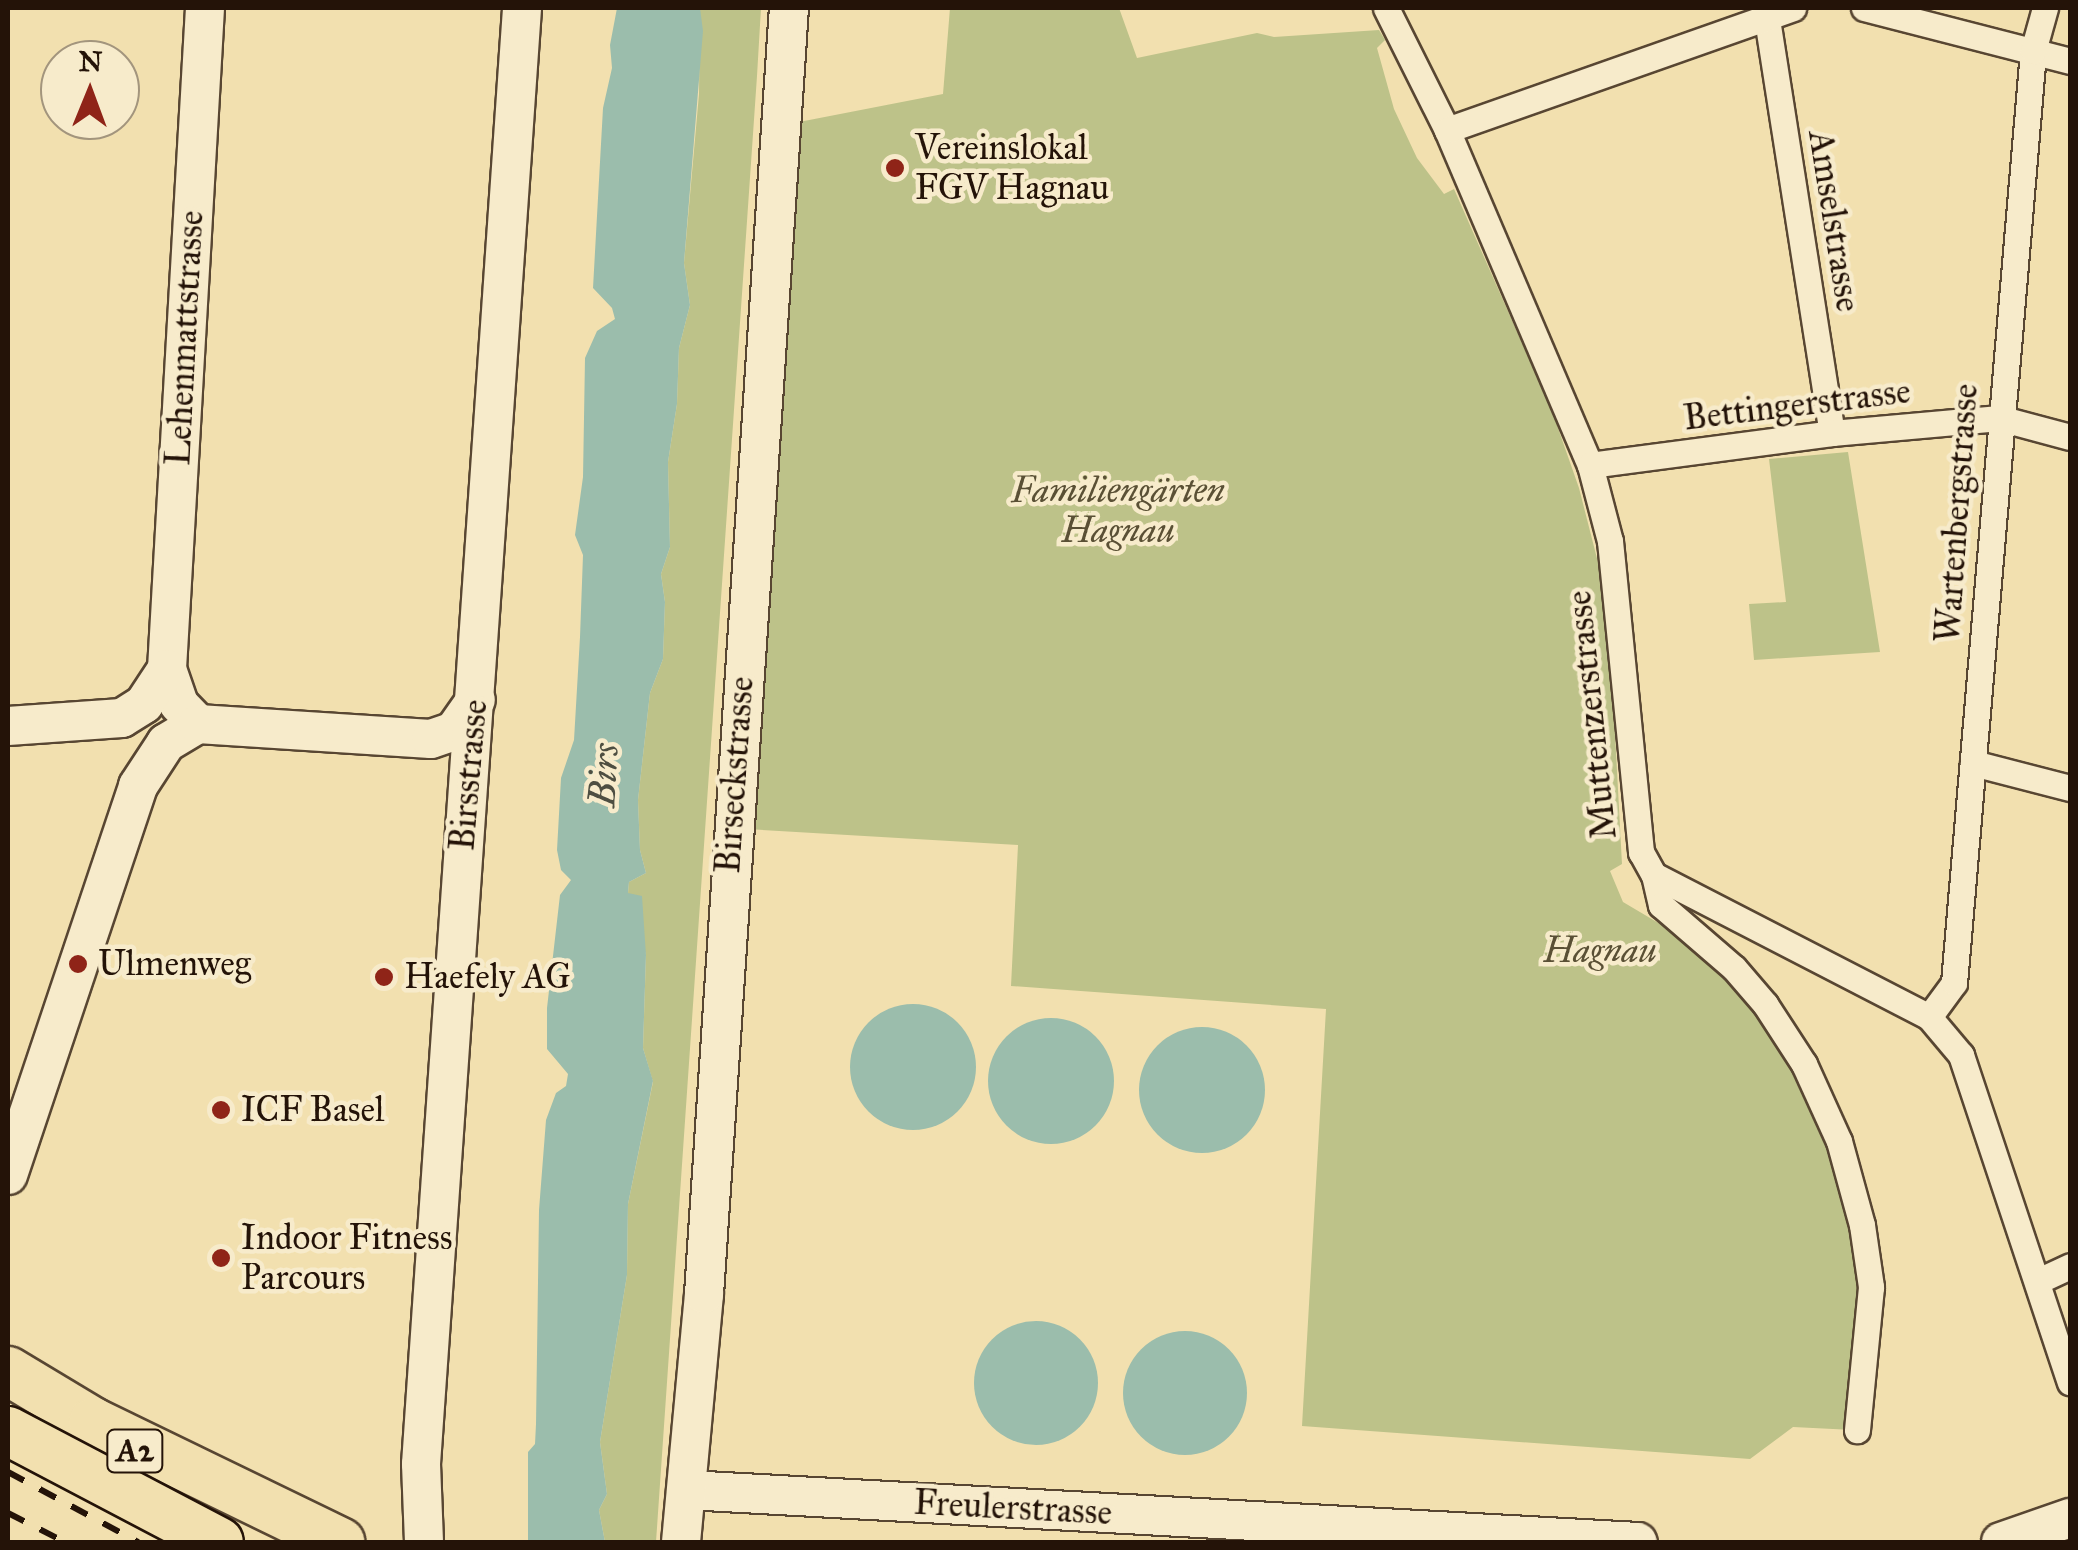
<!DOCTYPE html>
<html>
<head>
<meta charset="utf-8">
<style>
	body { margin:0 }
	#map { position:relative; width:2078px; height:1550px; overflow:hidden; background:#f2e0af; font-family:"IM FELL Great Primer",serif }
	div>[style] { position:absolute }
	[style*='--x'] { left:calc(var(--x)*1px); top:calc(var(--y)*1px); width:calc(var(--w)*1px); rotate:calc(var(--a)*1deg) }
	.green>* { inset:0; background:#bdc289 }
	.water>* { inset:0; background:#9bbdac }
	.round { border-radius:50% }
	.roads { filter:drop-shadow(2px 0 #584632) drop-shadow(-2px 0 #584632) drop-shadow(0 2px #584632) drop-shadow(0 -2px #584632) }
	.street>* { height:25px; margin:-12.5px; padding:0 12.5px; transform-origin:12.5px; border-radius:12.5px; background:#f7ebcb }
	.secondary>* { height:38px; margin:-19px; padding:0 19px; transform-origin:19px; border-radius:19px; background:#f7ebcb }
	.highway>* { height:48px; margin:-24px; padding:0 24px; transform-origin:24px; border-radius:24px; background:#f2e0af }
	.rail>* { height:6px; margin-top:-3px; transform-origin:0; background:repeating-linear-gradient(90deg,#241308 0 18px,transparent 0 36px) }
	.bridges { filter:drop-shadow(2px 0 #241308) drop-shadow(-2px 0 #241308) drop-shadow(0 2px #241308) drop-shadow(0 -2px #241308) }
	.highway-bridge>* { height:48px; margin:-24px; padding:0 24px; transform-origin:24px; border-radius:24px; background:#f2e0af }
	.dots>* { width:28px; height:28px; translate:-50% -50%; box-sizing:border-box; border:5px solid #f7ebcb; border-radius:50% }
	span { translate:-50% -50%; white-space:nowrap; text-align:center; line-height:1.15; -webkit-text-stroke:9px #f7ebcb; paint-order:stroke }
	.shield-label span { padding:2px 8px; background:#f7ebcb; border:2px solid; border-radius:8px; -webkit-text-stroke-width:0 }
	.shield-label { font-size:32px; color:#241308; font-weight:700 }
	.poi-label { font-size:35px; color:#241308 }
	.left { translate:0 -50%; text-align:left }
	.street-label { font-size:35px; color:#241308 }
	.park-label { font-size:35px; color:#5a5035; font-style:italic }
	.water-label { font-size:38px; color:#4e4e41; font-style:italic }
	.frame { position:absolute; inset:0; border:10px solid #241308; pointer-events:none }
	.north { position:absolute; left:40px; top:40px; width:100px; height:100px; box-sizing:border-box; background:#f7ebcb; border:2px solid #a3957d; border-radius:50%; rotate:1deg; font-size:28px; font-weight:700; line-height:40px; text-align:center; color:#241308 }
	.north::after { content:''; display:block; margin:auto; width:35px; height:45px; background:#8f2418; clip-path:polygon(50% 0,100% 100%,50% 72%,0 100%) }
</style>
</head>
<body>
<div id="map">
	<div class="green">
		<div style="clip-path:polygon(700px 8px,761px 8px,757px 76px,656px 1542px,605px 1542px,599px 1510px,607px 1494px,600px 1442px,627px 1275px,628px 1204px,653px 1082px,643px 1048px,646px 955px,628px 893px,629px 882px,646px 873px,640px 850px,638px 800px,650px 693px,663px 659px,665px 602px,661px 574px,670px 547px,668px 462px,677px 404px,679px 348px,690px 305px,684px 263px,699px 94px)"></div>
		<div style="clip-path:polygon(950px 8px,1119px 8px,1137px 58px,1257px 33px,1274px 37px,1379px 30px,1385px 40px,1377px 48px,1394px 109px,1417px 158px,1444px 194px,1454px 189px,1552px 411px,1579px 488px,1602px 578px,1610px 640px,1622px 864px,1610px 871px,1623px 902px,1694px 944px,1767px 1024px,1804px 1089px,1839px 1175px,1860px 1274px,1853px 1430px,1793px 1427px,1750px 1459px,1302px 1426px,1326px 1009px,1011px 986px,1018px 845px,747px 829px,799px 122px,943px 94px)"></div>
		<div style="clip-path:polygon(1848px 452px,1880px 652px,1754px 660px,1749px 604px,1786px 602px,1769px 459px)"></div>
	</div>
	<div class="water">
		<div style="clip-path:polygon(617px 8px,700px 8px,703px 31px,684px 263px,690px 305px,679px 348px,677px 404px,668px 462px,670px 547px,661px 574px,665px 602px,663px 659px,650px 693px,638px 800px,640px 850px,646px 873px,629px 882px,628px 893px,642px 896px,646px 955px,643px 1048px,653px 1081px,628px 1204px,627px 1275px,600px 1442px,607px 1494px,599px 1510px,605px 1542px,528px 1542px,528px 1452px,535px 1444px,536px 1424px,539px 1210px,546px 1120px,556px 1093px,566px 1086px,568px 1074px,547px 1049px,547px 1008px,560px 895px,571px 880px,561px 870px,557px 850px,561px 778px,574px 740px,580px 637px,583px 555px,575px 535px,583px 477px,585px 358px,597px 331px,615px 319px,612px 308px,593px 288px,603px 108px,612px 68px,610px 45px)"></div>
		<div class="round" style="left:850px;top:1004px;width:126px;height:126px"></div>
		<div class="round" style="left:988px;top:1018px;width:126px;height:126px"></div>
		<div class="round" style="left:1139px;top:1027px;width:126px;height:126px"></div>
		<div class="round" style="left:974px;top:1321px;width:124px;height:124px"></div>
		<div class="round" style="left:1123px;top:1331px;width:124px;height:124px"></div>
	</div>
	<div class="roads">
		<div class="street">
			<div style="--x:1386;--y:8;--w:136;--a:63.4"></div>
			<div style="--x:1447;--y:130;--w:364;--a:66.9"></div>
			<div style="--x:1590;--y:465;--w:79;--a:75.3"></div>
			<div style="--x:1610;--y:541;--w:313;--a:84.3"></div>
			<div style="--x:1641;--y:852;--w:26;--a:61"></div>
			<div style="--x:1654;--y:875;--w:309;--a:27.3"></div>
			<div style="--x:1929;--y:1017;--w:50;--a:49.9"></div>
			<div style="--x:1961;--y:1055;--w:345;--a:71.6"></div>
			<div style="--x:1864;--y:8;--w:213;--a:14.4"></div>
			<div style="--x:1767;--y:19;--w:419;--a:81.1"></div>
			<div style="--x:1447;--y:130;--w:367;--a:-19.4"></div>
			<div style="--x:1590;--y:465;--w:244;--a:-7.5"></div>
			<div style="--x:1832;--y:433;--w:168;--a:-5.1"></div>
			<div style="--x:1999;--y:418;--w:73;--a:15"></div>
			<div style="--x:1973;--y:763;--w:100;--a:14.5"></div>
			<div style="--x:1654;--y:875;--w:31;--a:77"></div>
			<div style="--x:1661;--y:905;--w:96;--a:40.8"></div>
			<div style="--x:1734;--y:968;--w:48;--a:49.3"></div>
			<div style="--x:1765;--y:1004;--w:72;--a:57"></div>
			<div style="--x:1804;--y:1064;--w:85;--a:65.6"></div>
			<div style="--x:1839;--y:1141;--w:87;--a:74.7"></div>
			<div style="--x:1862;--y:1225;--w:63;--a:81.7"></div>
			<div style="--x:1871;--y:1287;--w:144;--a:95.6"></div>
			<div style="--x:1929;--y:1017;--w:42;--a:-53.7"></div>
			<div style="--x:1954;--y:983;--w:935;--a:-85.15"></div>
			<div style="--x:2033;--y:51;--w:45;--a:-74.4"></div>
			<div style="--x:2038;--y:1281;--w:35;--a:-25"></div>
		</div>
		<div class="secondary">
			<div style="--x:198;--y:724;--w:28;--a:-134"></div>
			<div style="--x:179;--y:704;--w:37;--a:-109"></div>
			<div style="--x:167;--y:669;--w:662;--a:-86.71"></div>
			<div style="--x:8;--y:726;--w:114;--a:-4"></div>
			<div style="--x:122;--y:718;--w:26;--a:-32"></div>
			<div style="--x:144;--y:704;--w:42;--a:-56.7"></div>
			<div style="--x:8;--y:1175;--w:410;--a:-71.5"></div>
			<div style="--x:138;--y:786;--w:51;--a:-56.9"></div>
			<div style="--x:166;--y:743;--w:37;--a:-31"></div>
			<div style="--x:198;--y:724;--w:233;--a:3.7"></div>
			<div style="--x:431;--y:739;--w:24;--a:-19"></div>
			<div style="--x:454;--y:731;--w:38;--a:-55"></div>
			<div style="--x:687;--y:1490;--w:952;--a:3.13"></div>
			<div style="--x:424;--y:1542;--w:78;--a:-92.2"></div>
			<div style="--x:421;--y:1464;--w:1459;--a:-86.03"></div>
			<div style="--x:681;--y:1542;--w:249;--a:-84.7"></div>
			<div style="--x:704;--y:1294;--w:1289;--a:-86.22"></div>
			<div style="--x:2001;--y:1542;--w:73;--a:-19.2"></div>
		</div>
		<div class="highway">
			<div style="--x:8;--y:1371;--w:99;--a:31"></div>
			<div style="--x:93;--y:1422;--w:275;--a:25.9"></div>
		</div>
	</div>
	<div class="rail">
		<div style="--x:8;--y:1472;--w:148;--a:28.3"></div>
		<div style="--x:8;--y:1513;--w:64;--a:27"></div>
	</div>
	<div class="bridges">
		<div class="highway-bridge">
			<div style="--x:8;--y:1431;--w:238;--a:27.7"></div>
		</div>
	</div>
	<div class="dots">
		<div style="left:895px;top:168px;background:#8f2418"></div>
		<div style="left:78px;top:964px;background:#8f2418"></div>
		<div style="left:384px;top:977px;background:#8f2418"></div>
		<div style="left:221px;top:1110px;background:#8f2418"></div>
		<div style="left:221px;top:1258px;background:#8f2418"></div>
	</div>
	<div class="shield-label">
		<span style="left:135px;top:1451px">A2</span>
	</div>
	<div class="poi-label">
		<span class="left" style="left:915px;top:168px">Vereinslokal<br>FGV Hagnau</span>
		<span class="left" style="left:98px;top:964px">Ulmenweg</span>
		<span class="left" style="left:404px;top:977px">Haefely AG</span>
		<span class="left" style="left:241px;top:1110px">ICF Basel</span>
		<span class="left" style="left:241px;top:1258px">Indoor Fitness<br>Parcours</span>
	</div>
	<div class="street-label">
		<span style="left:1834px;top:221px;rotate:81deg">Amselstrasse</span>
		<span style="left:185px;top:338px;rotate:-87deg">Lehenmattstrasse</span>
		<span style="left:1797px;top:405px;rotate:-7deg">Bettingerstrasse</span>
		<span style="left:1957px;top:513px;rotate:-86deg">Wartenbergstrasse</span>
		<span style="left:1592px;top:715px;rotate:-96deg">Muttenzerstrasse</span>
		<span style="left:469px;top:775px;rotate:-85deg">Birsstrasse</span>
		<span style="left:735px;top:775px;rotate:-86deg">Birseckstrasse</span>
		<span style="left:1013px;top:1508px;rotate:3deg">Freulerstrasse</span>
	</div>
	<div class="park-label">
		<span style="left:1118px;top:511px">Familiengärten<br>Hagnau</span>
		<span style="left:1600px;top:951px">Hagnau</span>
	</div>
	<div class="water-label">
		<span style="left:604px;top:775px;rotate:-86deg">Birs</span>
	</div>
	<div class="frame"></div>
	<div class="north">N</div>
</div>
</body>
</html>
